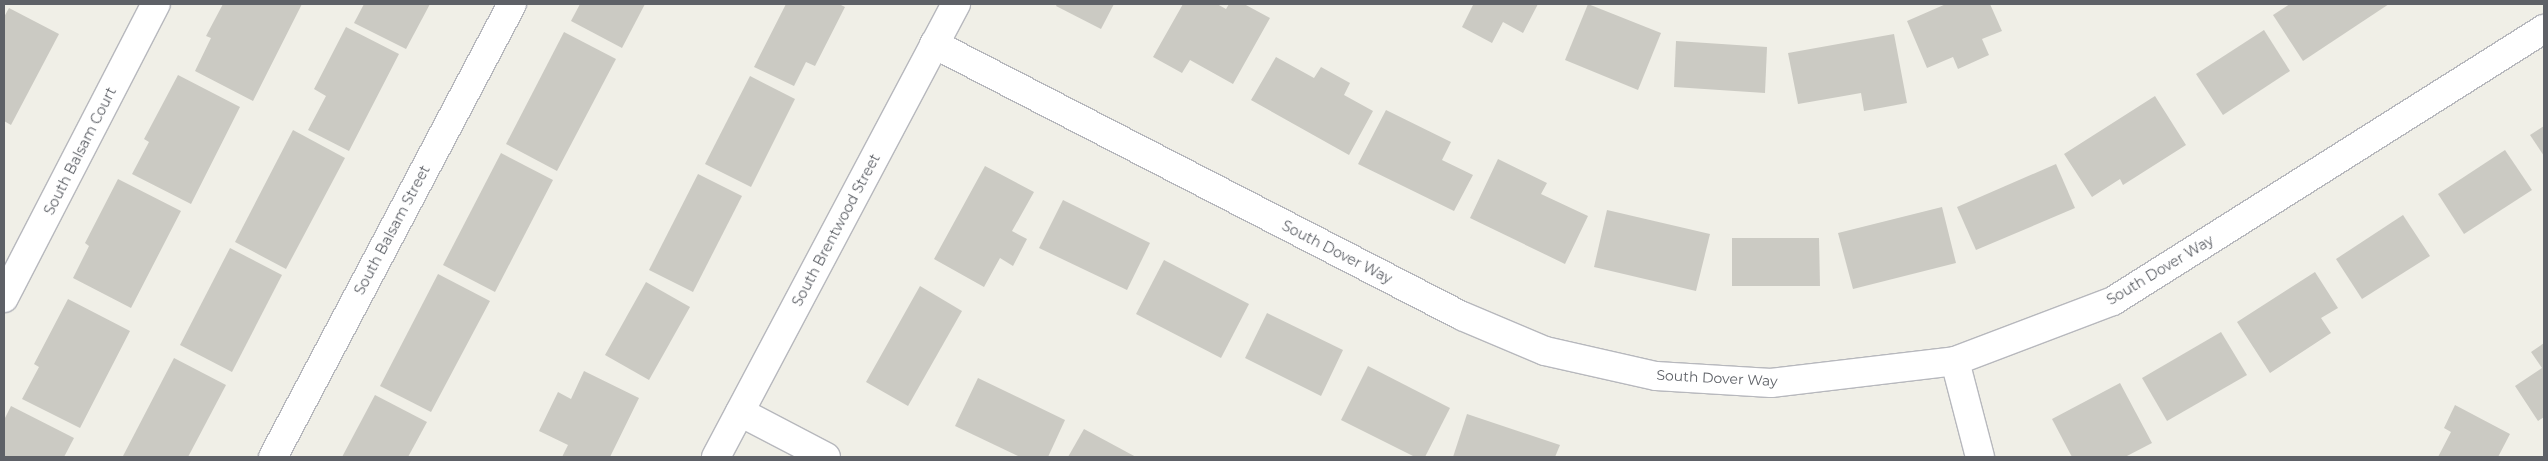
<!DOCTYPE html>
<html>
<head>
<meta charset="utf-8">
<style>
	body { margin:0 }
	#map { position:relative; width:2548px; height:461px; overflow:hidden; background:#f0efe7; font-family:Montserrat,sans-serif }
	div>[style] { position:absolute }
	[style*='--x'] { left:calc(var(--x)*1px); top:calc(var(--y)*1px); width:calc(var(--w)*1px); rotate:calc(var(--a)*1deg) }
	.building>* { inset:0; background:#cbcac3 }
	.roads { filter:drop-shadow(1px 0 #b7b8bd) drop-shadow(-1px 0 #b7b8bd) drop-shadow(0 1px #b7b8bd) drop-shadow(0 -1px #b7b8bd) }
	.street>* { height:28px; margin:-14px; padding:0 14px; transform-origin:14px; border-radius:14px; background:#fff }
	span { translate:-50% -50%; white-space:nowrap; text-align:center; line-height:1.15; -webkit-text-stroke:5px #fff; paint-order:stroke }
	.street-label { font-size:14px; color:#5e6167 }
	.frame { position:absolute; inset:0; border:5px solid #5e6167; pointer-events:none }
</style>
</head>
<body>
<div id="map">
	<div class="building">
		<div style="clip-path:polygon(223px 4px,302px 4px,253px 101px,195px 71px,211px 38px,206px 36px)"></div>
		<div style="clip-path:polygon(364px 4px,430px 4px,406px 49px,354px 23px)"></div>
		<div style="clip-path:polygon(580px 4px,645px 4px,622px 48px,571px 21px)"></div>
		<div style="clip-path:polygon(786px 4px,839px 4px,845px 7px,815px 66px,806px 62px,794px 86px,754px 67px)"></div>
		<div style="clip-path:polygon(1057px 4px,1114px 4px,1101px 29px,1056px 6px)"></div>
		<div style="clip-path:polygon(1183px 4px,1217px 4px,1226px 9px,1229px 4px,1244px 4px,1270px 18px,1233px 84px,1190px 60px,1182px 73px,1153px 57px)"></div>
		<div style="clip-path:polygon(1470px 4px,1538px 4px,1523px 33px,1503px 22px,1492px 43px,1462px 27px,1473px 5px)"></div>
		<div style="clip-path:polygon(1588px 4px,1661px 33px,1638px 90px,1565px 60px)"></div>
		<div style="clip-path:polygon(1946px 4px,1990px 4px,2002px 31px,1982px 39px,1989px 55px,1958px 69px,1953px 57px,1927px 68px,1907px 21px)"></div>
		<div style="clip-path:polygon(2290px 4px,2389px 4px,2303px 61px,2273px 15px)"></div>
		<div style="clip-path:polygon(9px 8px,59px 34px,11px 125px,4px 121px,4px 17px)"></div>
		<div style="clip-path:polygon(346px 27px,399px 54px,349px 151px,308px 130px,326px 96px,314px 89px)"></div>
		<div style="clip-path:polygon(2264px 30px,2290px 71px,2223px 115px,2196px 74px)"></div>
		<div style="clip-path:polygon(564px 32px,616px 59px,557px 171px,506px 144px)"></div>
		<div style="clip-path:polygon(1894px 34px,1907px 103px,1864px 111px,1861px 93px,1798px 104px,1788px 53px)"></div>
		<div style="clip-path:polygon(1676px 41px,1767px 47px,1765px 93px,1674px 87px)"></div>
		<div style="clip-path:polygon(1276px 57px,1314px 78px,1321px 67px,1350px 83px,1344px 95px,1373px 111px,1349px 155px,1251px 100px)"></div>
		<div style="clip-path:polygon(178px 75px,240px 107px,191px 204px,132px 174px,149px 142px,144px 139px)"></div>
		<div style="clip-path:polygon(750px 76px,795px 99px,751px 187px,705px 164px)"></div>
		<div style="clip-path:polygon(2155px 96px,2186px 145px,2123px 185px,2120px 179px,2092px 197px,2064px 154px)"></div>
		<div style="clip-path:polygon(1386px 110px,1451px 142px,1442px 160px,1473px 175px,1454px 211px,1358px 164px)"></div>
		<div style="clip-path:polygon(2544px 126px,2544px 156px,2530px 135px)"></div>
		<div style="clip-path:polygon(293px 130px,345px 158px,286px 269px,235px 242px)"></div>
		<div style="clip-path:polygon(2505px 150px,2532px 190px,2464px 234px,2438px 194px)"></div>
		<div style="clip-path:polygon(501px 153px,553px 180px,495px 292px,443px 265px)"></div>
		<div style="clip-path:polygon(1498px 159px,1547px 183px,1541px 194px,1588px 216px,1565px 264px,1470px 218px)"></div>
		<div style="clip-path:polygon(2056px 164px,2075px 208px,1976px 250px,1957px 207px)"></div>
		<div style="clip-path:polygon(985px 166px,1034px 192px,1012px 231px,1027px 239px,1013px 266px,1000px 258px,984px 287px,934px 259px)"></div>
		<div style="clip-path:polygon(698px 174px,742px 196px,693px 292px,649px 270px)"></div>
		<div style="clip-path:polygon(118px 179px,181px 211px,131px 308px,73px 278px,89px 246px,85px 243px)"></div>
		<div style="clip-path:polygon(1063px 200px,1150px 243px,1127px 290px,1039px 248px)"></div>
		<div style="clip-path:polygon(1942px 207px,1956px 263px,1853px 289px,1838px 233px)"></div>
		<div style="clip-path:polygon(1607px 210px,1710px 234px,1696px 291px,1594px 267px)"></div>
		<div style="clip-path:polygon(2403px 215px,2430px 256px,2362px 299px,2336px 259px)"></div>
		<div style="clip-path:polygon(1732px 238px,1819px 238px,1820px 286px,1732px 286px)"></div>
		<div style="clip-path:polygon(230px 248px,282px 275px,232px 372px,180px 345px)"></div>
		<div style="clip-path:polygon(1164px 260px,1249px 304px,1221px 358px,1136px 314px)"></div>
		<div style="clip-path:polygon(2315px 272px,2338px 308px,2321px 318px,2331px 333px,2270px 373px,2237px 322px)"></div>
		<div style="clip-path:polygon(438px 274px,490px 301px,431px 412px,380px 386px)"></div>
		<div style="clip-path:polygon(646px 282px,690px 307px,649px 380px,605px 355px)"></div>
		<div style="clip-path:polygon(920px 286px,962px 311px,908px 406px,866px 382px)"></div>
		<div style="clip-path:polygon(68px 299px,130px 331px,80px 428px,22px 399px,39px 367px,34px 364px)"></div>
		<div style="clip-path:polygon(1267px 313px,1343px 350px,1321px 396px,1245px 358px)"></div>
		<div style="clip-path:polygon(2221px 332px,2247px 375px,2167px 421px,2142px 378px)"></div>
		<div style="clip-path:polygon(2544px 343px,2544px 417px,2538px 421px,2515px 386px,2542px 368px,2531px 352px)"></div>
		<div style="clip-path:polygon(174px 358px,226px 385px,188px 457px,126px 457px,123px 456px)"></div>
		<div style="clip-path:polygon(1368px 366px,1450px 408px,1425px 457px,1415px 457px,1341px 420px)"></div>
		<div style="clip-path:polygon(584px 371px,639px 398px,610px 457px,562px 457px,568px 445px,539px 431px,558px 392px,571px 399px)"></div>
		<div style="clip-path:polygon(978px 378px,1065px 420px,1048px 457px,1020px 457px,955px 426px)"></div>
		<div style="clip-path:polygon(2120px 383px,2152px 443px,2125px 457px,2072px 457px,2052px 419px)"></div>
		<div style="clip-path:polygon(375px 395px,427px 422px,408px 457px,342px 457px)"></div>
		<div style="clip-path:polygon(2455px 405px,2510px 434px,2498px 457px,2438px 457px,2451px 432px,2444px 428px)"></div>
		<div style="clip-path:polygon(11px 406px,74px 438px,64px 457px,4px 457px,4px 420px)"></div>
		<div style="clip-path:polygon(1467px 414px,1560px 445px,1555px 457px,1453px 457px)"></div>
		<div style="clip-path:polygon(1084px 429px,1136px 457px,1068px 457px)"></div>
	</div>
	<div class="roads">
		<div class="street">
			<div style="--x:934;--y:44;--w:594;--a:27.26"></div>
			<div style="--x:1462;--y:316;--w:90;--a:22.9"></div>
			<div style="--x:1545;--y:351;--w:114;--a:12.7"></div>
			<div style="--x:1656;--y:376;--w:115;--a:3.5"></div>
			<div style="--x:1771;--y:383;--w:185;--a:-6.8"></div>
			<div style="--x:1955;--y:361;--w:169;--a:-20.8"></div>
			<div style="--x:2113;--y:301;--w:510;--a:-32.26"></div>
			<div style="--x:4;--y:298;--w:331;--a:-62.7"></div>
			<div style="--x:1955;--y:361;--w:99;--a:75.4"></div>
			<div style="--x:740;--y:412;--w:97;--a:27.6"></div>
			<div style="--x:273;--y:457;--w:512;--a:-62.18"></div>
			<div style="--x:716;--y:457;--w:513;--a:-62.09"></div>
		</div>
	</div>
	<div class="street-label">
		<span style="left:80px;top:151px;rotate:-63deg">South Balsam Court</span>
		<span style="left:392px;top:230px;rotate:-62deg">South Balsam Street</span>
		<span style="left:836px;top:230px;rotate:-62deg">South Brentwood Street</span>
		<span style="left:1337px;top:252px;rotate:27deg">South Dover Way</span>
		<span style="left:2160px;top:270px;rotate:-31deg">South Dover Way</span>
		<span style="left:1717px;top:378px;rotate:3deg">South Dover Way</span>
	</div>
	<div class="frame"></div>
</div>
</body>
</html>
